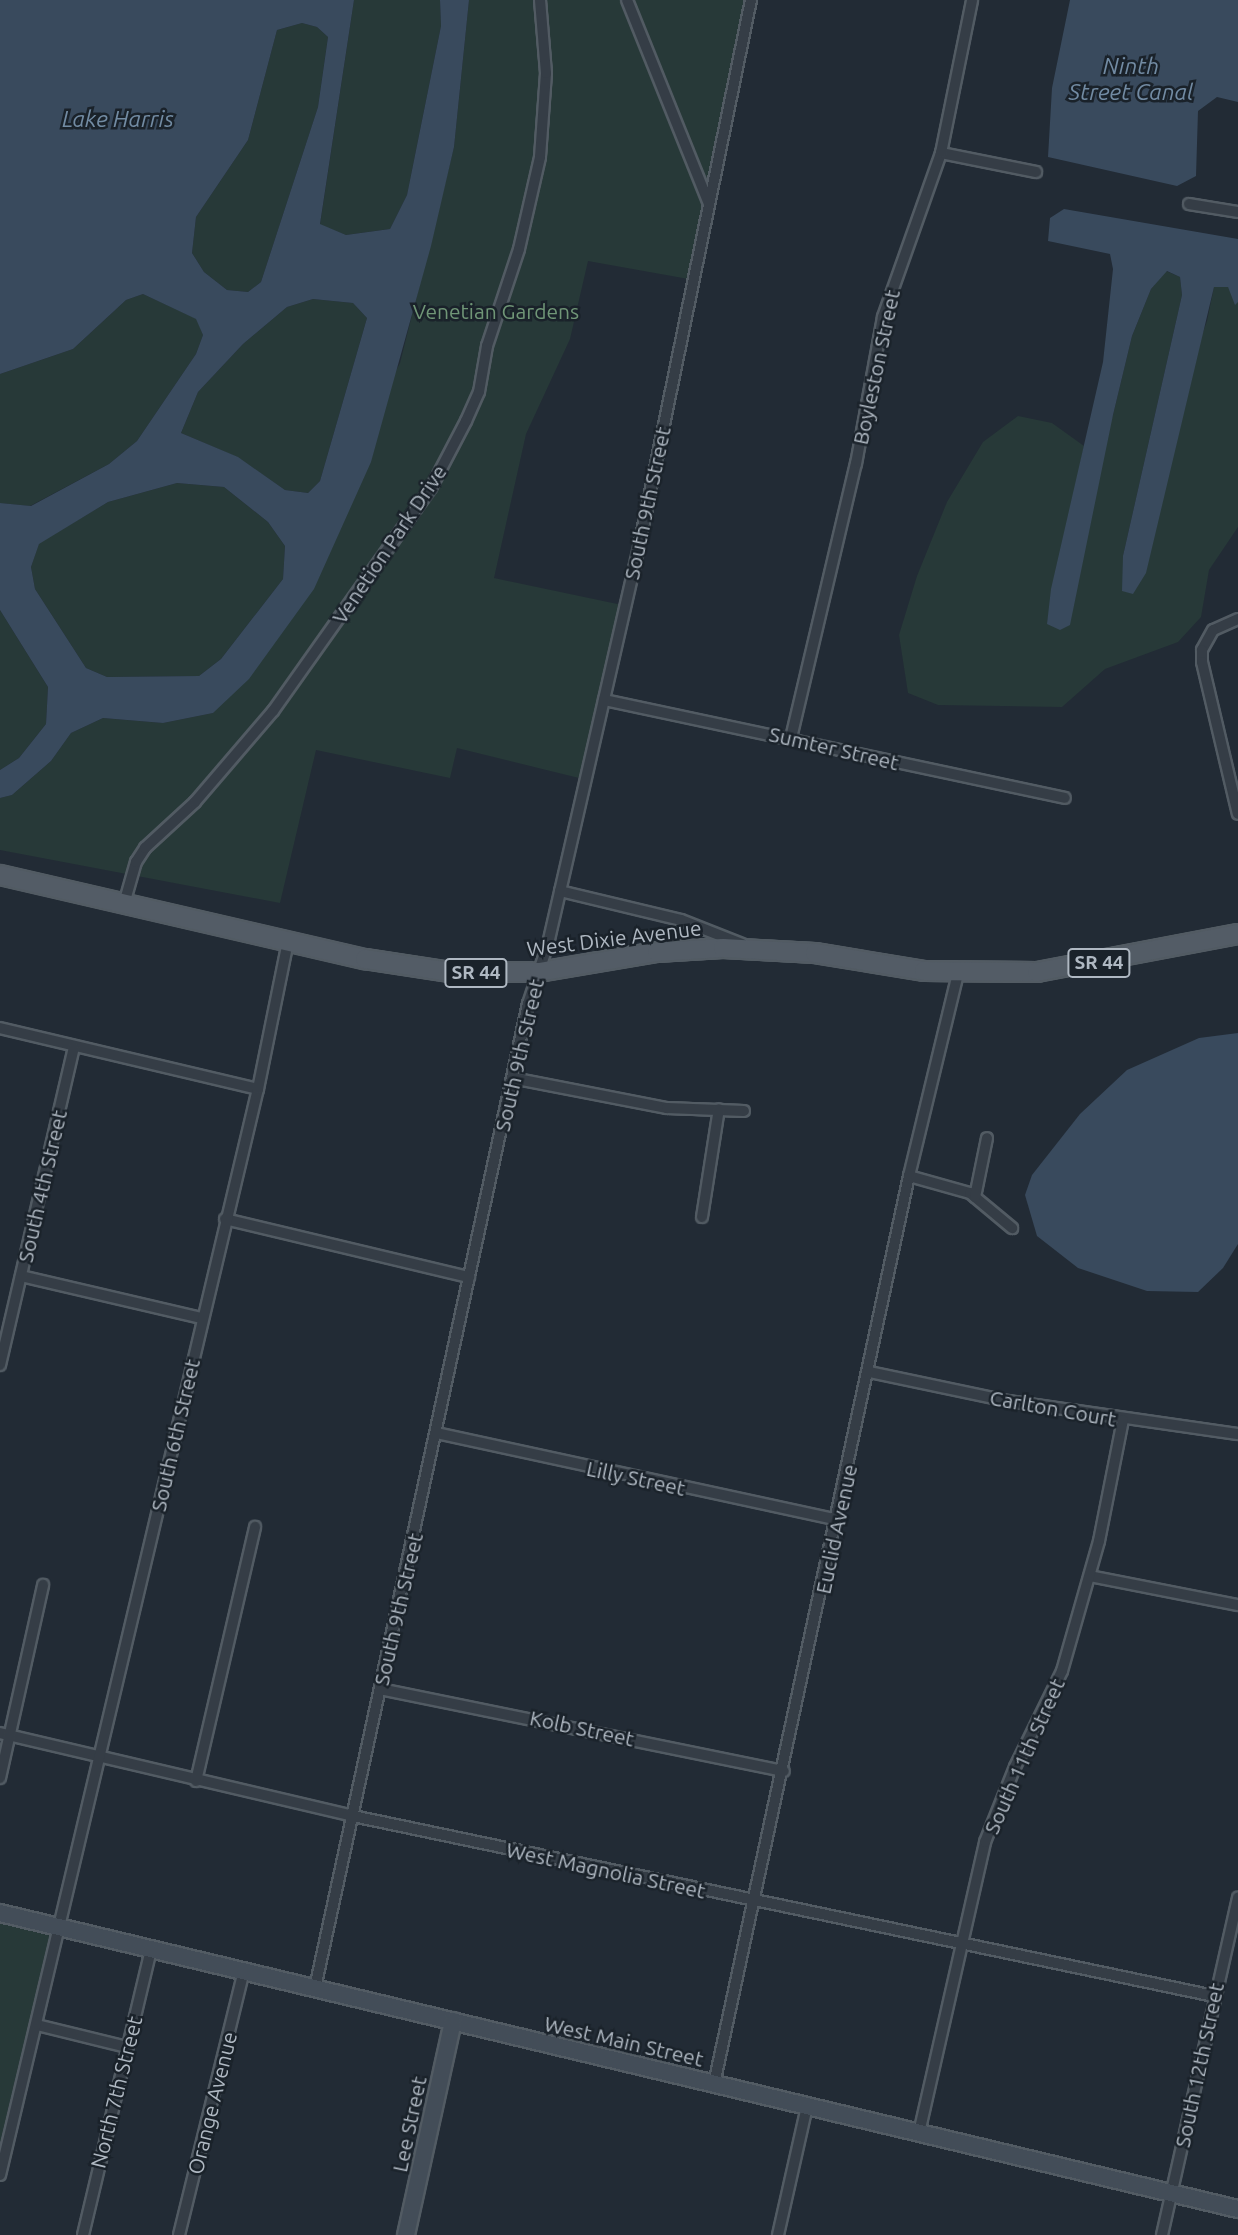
<!DOCTYPE html>
<html>
<head>
<meta charset="utf-8">
<style>
	body { margin:0 }
	#map { position:relative; width:1238px; height:2235px; overflow:hidden; background:#222b35; font-family:Ubuntu,sans-serif }
	div>[style] { position:absolute }
	[style*='--x'] { left:calc(var(--x)*1px); top:calc(var(--y)*1px); width:calc(var(--w)*1px); rotate:calc(var(--a)*1deg) }
	.green>* { inset:0; background:#273938 }
	.water>* { inset:0; background:#394a5d }
	.roads { filter:drop-shadow(2px 0 #525b63) drop-shadow(-2px 0 #525b63) drop-shadow(0 2px #525b63) drop-shadow(0 -2px #525b63) }
	.street>* { height:10px; margin:-5px; padding:0 5px; transform-origin:5px; border-radius:5px; background:#353d46 }
	.secondary>* { height:16px; margin:-8px; padding:0 8px; transform-origin:8px; border-radius:8px; background:#434d58 }
	.primary>* { height:18px; margin:-9px; padding:0 9px; transform-origin:9px; border-radius:9px; background:#535c66 }
	span { translate:-50% -50%; white-space:nowrap; text-align:center; line-height:1.15; -webkit-text-stroke:5px #1a222a; paint-order:stroke }
	.shield-label span { padding:2px 5px; background:#1a222a; border:2px solid; border-radius:5px; -webkit-text-stroke-width:0 }
	.shield-label { font-size:19px; color:#afb8c2; font-weight:700 }
	.park-label { font-size:21px; color:#709677 }
	.street-label { font-size:21px; color:#afb8c2 }
	.water-label { font-size:23px; color:#728ba3; font-style:italic }
</style>
</head>
<body>
<div id="map">
	<div class="green">
		<div style="clip-path:polygon(354px 0,440px 0,441px 26px,407px 195px,390px 229px,346px 235px,320px 225px)"></div>
		<div style="clip-path:polygon(469px 0,748px 0,694px 280px,588px 261px,570px 339px,526px 434px,494px 578px,622px 605px,583px 779px,457px 748px,450px 778px,316px 750px,280px 903px,0 850px,0 798px,12px 795px,51px 761px,71px 733px,103px 718px,163px 723px,213px 713px,400px 363px,454px 147px)"></div>
		<div style="clip-path:polygon(302px 23px,317px 27px,328px 37px,318px 107px,261px 282px,248px 292px,227px 290px,204px 272px,192px 253px,196px 217px,248px 140px,277px 30px)"></div>
		<div style="clip-path:polygon(1166px 271px,1180px 277px,1182px 295px,1123px 556px,1207px 321px,1214px 287px,1228px 287px,1238px 302px,1238px 527px,1209px 570px,1201px 617px,1178px 642px,1105px 669px,1062px 707px,938px 705px,908px 693px,899px 635px,917px 576px,947px 502px,983px 442px,1018px 416px,1052px 423px,1084px 446px,1047px 623px,1113px 415px,1132px 336px,1151px 289px)"></div>
		<div style="clip-path:polygon(143px 294px,197px 319px,203px 335px,196px 354px,137px 441px,109px 464px,30px 506px,0 503px,0 374px,73px 349px,126px 300px)"></div>
		<div style="clip-path:polygon(313px 299px,353px 303px,367px 318px,320px 481px,308px 493px,285px 490px,237px 457px,181px 433px,198px 392px,243px 344px,287px 307px)"></div>
		<div style="clip-path:polygon(177px 483px,224px 487px,268px 522px,285px 546px,283px 579px,221px 659px,199px 676px,107px 677px,86px 668px,35px 589px,31px 567px,39px 543px,108px 502px)"></div>
		<div style="clip-path:polygon(0 610px,48px 687px,46px 724px,19px 758px,0 770px)"></div>
		<div style="clip-path:polygon(0 1922px,51px 1936px,0 2143px)"></div>
	</div>
	<div class="water">
		<div style="clip-path:polygon(evenodd,0 0,354px 0,320px 224px,346px 235px,390px 229px,407px 195px,441px 26px,440px 0,469px 0,454px 147px,431px 246px,371px 462px,314px 589px,249px 679px,213px 713px,163px 723px,103px 718px,71px 733px,51px 761px,12px 795px,0 798px,0 770px,19px 758px,46px 724px,48px 687px,0 610px,0 503px,31px 506px,109px 464px,137px 441px,196px 354px,203px 335px,196px 319px,143px 294px,126px 300px,73px 349px,0 374px,0 0,302px 23px,317px 27px,328px 37px,318px 107px,261px 282px,248px 292px,227px 290px,204px 272px,192px 253px,196px 217px,248px 140px,277px 30px,302px 23px,0 0,313px 299px,353px 303px,367px 318px,320px 481px,308px 493px,285px 490px,238px 457px,181px 433px,198px 392px,243px 344px,287px 307px,313px 299px,0 0,177px 483px,224px 487px,268px 522px,285px 546px,283px 579px,221px 659px,199px 676px,107px 677px,86px 668px,35px 589px,31px 567px,39px 544px,108px 502px,177px 483px)"></div>
		<div style="clip-path:polygon(1070px 0,1238px 0,1238px 102px,1217px 97px,1198px 111px,1196px 176px,1177px 186px,1048px 157px,1052px 88px)"></div>
		<div style="clip-path:polygon(1064px 209px,1238px 239px,1238px 302px,1235px 305px,1228px 287px,1214px 287px,1146px 573px,1133px 594px,1122px 591px,1123px 556px,1182px 295px,1180px 277px,1167px 271px,1151px 289px,1132px 336px,1113px 415px,1070px 625px,1060px 630px,1047px 624px,1051px 589px,1103px 362px,1113px 269px,1110px 254px,1048px 241px,1050px 218px)"></div>
		<div style="clip-path:polygon(1238px 1033px,1238px 1244px,1223px 1268px,1198px 1292px,1147px 1291px,1078px 1268px,1037px 1236px,1025px 1195px,1032px 1175px,1080px 1114px,1127px 1070px,1199px 1038px)"></div>
	</div>
	<div class="roads">
		<div class="street">
			<div style="--x:627;--y:0;--w:218;--a:68.1"></div>
			<div style="--x:941;--y:153;--w:97;--a:11.3"></div>
			<div style="--x:1189;--y:204;--w:50;--a:9.3"></div>
			<div style="--x:1238;--y:619;--w:27;--a:156"></div>
			<div style="--x:1213;--y:630;--w:23;--a:119"></div>
			<div style="--x:1202;--y:650;--w:12;--a:90"></div>
			<div style="--x:1202;--y:662;--w:156;--a:76.7"></div>
			<div style="--x:604;--y:700;--w:471;--a:12"></div>
			<div style="--x:791;--y:738;--w:282;--a:-76.7"></div>
			<div style="--x:856;--y:464;--w:149;--a:-79.6"></div>
			<div style="--x:883;--y:317;--w:174;--a:-70.5"></div>
			<div style="--x:941;--y:153;--w:156;--a:-78.5"></div>
			<div style="--x:560;--y:891;--w:124;--a:13.5"></div>
			<div style="--x:681;--y:920;--w:66;--a:21.5"></div>
			<div style="--x:124;--y:904;--w:44;--a:-74.1"></div>
			<div style="--x:136;--y:862;--w:17;--a:-57"></div>
			<div style="--x:145;--y:848;--w:68;--a:-42.6"></div>
			<div style="--x:195;--y:802;--w:120;--a:-49.4"></div>
			<div style="--x:273;--y:711;--w:273;--a:-54.7"></div>
			<div style="--x:431;--y:488;--w:76;--a:-62.4"></div>
			<div style="--x:466;--y:421;--w:32;--a:-66"></div>
			<div style="--x:479;--y:392;--w:47;--a:-80.1"></div>
			<div style="--x:487;--y:346;--w:102;--a:-71.7"></div>
			<div style="--x:519;--y:249;--w:94;--a:-77.1"></div>
			<div style="--x:540;--y:157;--w:84;--a:-85.9"></div>
			<div style="--x:546;--y:73;--w:73;--a:-94.7"></div>
			<div style="--x:0;--y:1028;--w:265;--a:13.3"></div>
			<div style="--x:512;--y:1078;--w:158;--a:11"></div>
			<div style="--x:667;--y:1108;--w:77;--a:2.2"></div>
			<div style="--x:909;--y:1176;--w:63;--a:15.6"></div>
			<div style="--x:970;--y:1193;--w:55;--a:39.8"></div>
			<div style="--x:975;--y:1197;--w:60;--a:-78.5"></div>
			<div style="--x:702;--y:1217;--w:109;--a:-81.1"></div>
			<div style="--x:225;--y:1219;--w:251;--a:13.4"></div>
			<div style="--x:21;--y:1276;--w:185;--a:13.1"></div>
			<div style="--x:0;--y:1365;--w:326;--a:-76.9"></div>
			<div style="--x:869;--y:1372;--w:142;--a:11.8"></div>
			<div style="--x:1008;--y:1401;--w:232;--a:8.2"></div>
			<div style="--x:436;--y:1433;--w:411;--a:12.2"></div>
			<div style="--x:1090;--y:1576;--w:151;--a:11.1"></div>
			<div style="--x:380;--y:1689;--w:412;--a:11.5"></div>
			<div style="--x:0;--y:1733;--w:363;--a:13.2"></div>
			<div style="--x:353;--y:1816;--w:880;--a:11.81"></div>
			<div style="--x:0;--y:1778;--w:198;--a:-77.4"></div>
			<div style="--x:196;--y:1781;--w:261;--a:-76.9"></div>
			<div style="--x:315;--y:1988;--w:1007;--a:-77.79"></div>
			<div style="--x:528;--y:1004;--w:63;--a:-71.6"></div>
			<div style="--x:548;--y:944;--w:412;--a:-77.1"></div>
			<div style="--x:640;--y:542;--w:553;--a:-78.43"></div>
			<div style="--x:37;--y:2025;--w:93;--a:13.7"></div>
			<div style="--x:714;--y:2084;--w:929;--a:-77.88"></div>
			<div style="--x:909;--y:1176;--w:208;--a:-76.4"></div>
			<div style="--x:919;--y:2133;--w:298;--a:-77.2"></div>
			<div style="--x:985;--y:1842;--w:81;--a:-68.2"></div>
			<div style="--x:1015;--y:1767;--w:107;--a:-63.9"></div>
			<div style="--x:1062;--y:1671;--w:135;--a:-74.1"></div>
			<div style="--x:1099;--y:1541;--w:123;--a:-78.8"></div>
			<div style="--x:0;--y:2175;--w:1116;--a:-76.64"></div>
			<div style="--x:258;--y:1089;--w:150;--a:-78.5"></div>
			<div style="--x:83;--y:2235;--w:294;--a:-76.6"></div>
			<div style="--x:179;--y:2235;--w:272;--a:-76.2"></div>
			<div style="--x:778;--y:2235;--w:132;--a:-77.3"></div>
			<div style="--x:1162;--y:2235;--w:346;--a:-77.3"></div>
		</div>
		<div class="secondary">
			<div style="--x:0;--y:1913;--w:1273;--a:13.45"></div>
			<div style="--x:406;--y:2235;--w:219;--a:-77.6"></div>
		</div>
		<div class="primary">
			<div style="--x:0;--y:875;--w:375;--a:13"></div>
			<div style="--x:365;--y:959;--w:86;--a:8.7"></div>
			<div style="--x:450;--y:972;--w:89;--a:0"></div>
			<div style="--x:539;--y:972;--w:120;--a:-9.6"></div>
			<div style="--x:657;--y:952;--w:66;--a:-3.5"></div>
			<div style="--x:723;--y:948;--w:92;--a:3.1"></div>
			<div style="--x:815;--y:953;--w:110;--a:9.4"></div>
			<div style="--x:924;--y:971;--w:113;--a:0.5"></div>
			<div style="--x:1037;--y:972;--w:205;--a:-10.7"></div>
		</div>
	</div>
	<div class="shield-label">
		<span style="left:1099px;top:963px">SR 44</span>
		<span style="left:476px;top:973px">SR 44</span>
	</div>
	<div class="park-label">
		<span style="left:496px;top:311px">Venetian Gardens</span>
	</div>
	<div class="street-label">
		<span style="left:876px;top:367px;rotate:-78deg">Boyleston Street</span>
		<span style="left:647px;top:503px;rotate:-78deg">South 9th Street</span>
		<span style="left:389px;top:544px;rotate:-56deg">Venetion Park Drive</span>
		<span style="left:834px;top:748px;rotate:13deg">Sumter Street</span>
		<span style="left:614px;top:938px;rotate:-7deg">West Dixie Avenue</span>
		<span style="left:519px;top:1055px;rotate:-77deg">South 9th Street</span>
		<span style="left:42px;top:1186px;rotate:-77deg">South 4th Street</span>
		<span style="left:1053px;top:1408px;rotate:10deg">Carlton Court</span>
		<span style="left:175px;top:1435px;rotate:-77deg">South 6th Street</span>
		<span style="left:636px;top:1478px;rotate:12deg">Lilly Street</span>
		<span style="left:836px;top:1529px;rotate:-78deg">Euclid Avenue</span>
		<span style="left:398px;top:1609px;rotate:-77deg">South 9th Street</span>
		<span style="left:582px;top:1728px;rotate:12deg">Kolb Street</span>
		<span style="left:1024px;top:1756px;rotate:-66deg">South 11th Street</span>
		<span style="left:606px;top:1870px;rotate:12deg">West Magnolia Street</span>
		<span style="left:624px;top:2041px;rotate:13deg">West Main Street</span>
		<span style="left:1199px;top:2065px;rotate:-78deg">South 12th Street</span>
		<span style="left:116px;top:2092px;rotate:-76deg">North 7th Street</span>
		<span style="left:212px;top:2103px;rotate:-76deg">Orange Avenue</span>
		<span style="left:409px;top:2124px;rotate:-78deg">Lee Street</span>
	</div>
	<div class="water-label">
		<span style="left:1131px;top:79px">Ninth<br>Street Canal</span>
		<span style="left:118px;top:119px">Lake Harris</span>
	</div>
</div>
</body>
</html>
